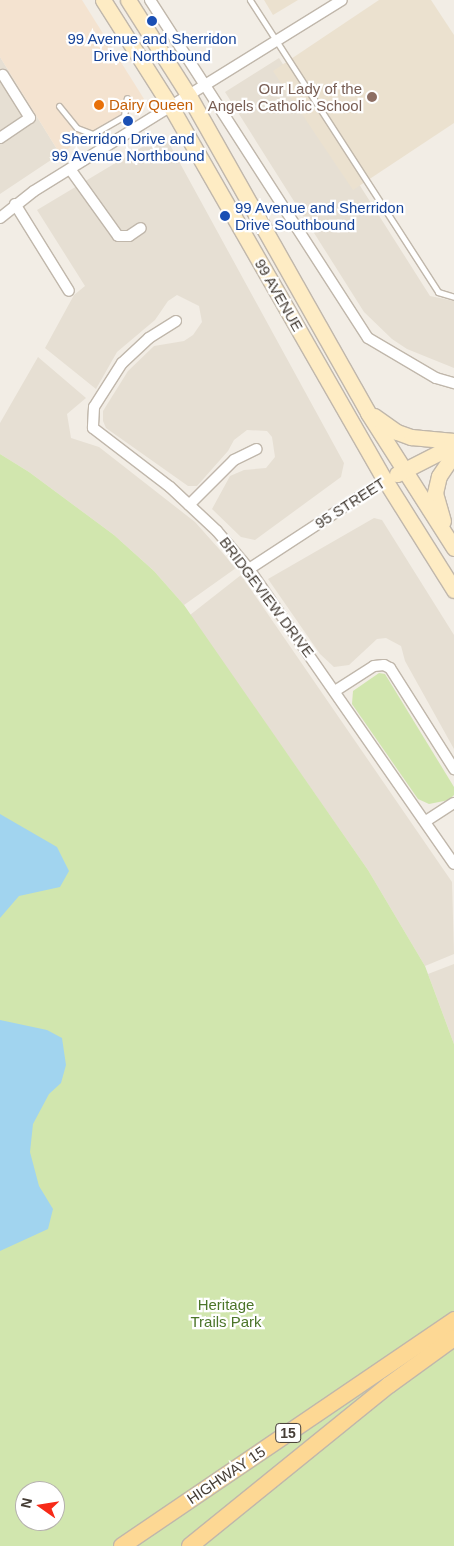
<!DOCTYPE html>
<html>
<head>
<meta charset="utf-8">
<style>
	body { margin:0 }
	#map { position:relative; width:454px; height:1546px; overflow:hidden; background:#f2ede5; font-family:Arial,sans-serif }
	div>[style] { position:absolute }
	[style*='--x'] { left:calc(var(--x)*1px); top:calc(var(--y)*1px); width:calc(var(--w)*1px); rotate:calc(var(--a)*1deg) }
	.residential>* { inset:0; background:#e6dfd3 }
	.commercial>* { inset:0; background:#f4e3d0 }
	.education>* { inset:0; background:#ebe1cf }
	.green>* { inset:0; background:#d1e6ae }
	.water>* { inset:0; background:#a1d4ef }
	.roads { filter:drop-shadow(1px 0 #c0b7ab) drop-shadow(-1px 0 #c0b7ab) drop-shadow(0 1px #c0b7ab) drop-shadow(0 -1px #c0b7ab) }
	.lane>* { height:5px; margin:-2.5px; padding:0 2.5px; transform-origin:2.5px; border-radius:2.5px; background:#fff }
	.street>* { height:10px; margin:-5px; padding:0 5px; transform-origin:5px; border-radius:5px; background:#fff }
	.secondary>* { height:15px; margin:-7.5px; padding:0 7.5px; transform-origin:7.5px; border-radius:7.5px; background:#feecc4 }
	.primary>* { height:16px; margin:-8px; padding:0 8px; transform-origin:8px; border-radius:8px; background:#fdd894 }
	.dots>* { width:14px; height:14px; translate:-50% -50%; box-sizing:border-box; border:2px solid #fff; border-radius:50% }
	span { translate:-50% -50%; white-space:nowrap; text-align:center; line-height:1.15; -webkit-text-stroke:4.5px #fff; paint-order:stroke }
	.shield-label span { padding:1px 4px; background:#fff; border:1px solid; border-radius:4px; -webkit-text-stroke-width:0 }
	.shield-label { font-size:14px; color:#453d35; font-weight:700 }
	.transit-label { font-size:15px; color:#164399 }
	.left { translate:0 -50%; text-align:left }
	.education-label { font-size:15px; color:#785e54 }
	.right { translate:-100% -50%; text-align:right }
	.food-label { font-size:15px; color:#c56008 }
	.street-label { font-size:15px; color:#453d35 }
	.park-label { font-size:15px; color:#4b7529 }
	.north { position:absolute; left:15px; top:1481px; width:50px; height:50px; box-sizing:border-box; background:#fff; border:1px solid #b5b1ae; border-radius:50%; rotate:283deg; font-size:14px; font-weight:700; line-height:20px; text-align:center; color:#453d35 }
	.north::after { content:''; display:block; margin:auto; width:18px; height:22px; background:#f72a18; clip-path:polygon(50% 0,100% 100%,50% 72%,0 100%) }
</style>
</head>
<body>
<div id="map">
	<div class="residential">
		<div style="clip-path:polygon(0 57px,60px 154px,0 194px)"></div>
		<div style="clip-path:polygon(279px 58px,430px 296px,454px 301px,454px 368px,407px 349px,392px 339px,364px 312px,225px 92px)"></div>
		<div style="clip-path:polygon(164px 134px,344px 463px,341px 477px,255px 540px,241px 537px,212px 509px,230px 476px,244px 470px,266px 468px,275px 457px,272px 437px,267px 431px,247px 430px,234px 440px,228px 451px,197px 486px,188px 486px,106px 428px,103px 421px,103px 411px,128px 371px,154px 346px,184px 341px,193px 335px,202px 322px,199px 306px,177px 295px,168px 301px,155px 320px,117px 352px,96px 389px,45px 348px,74px 295px,85px 286px,37px 210px)"></div>
		<div style="clip-path:polygon(38px 357px,86px 398px,67px 414px,71px 438px,99px 447px,195px 522px,236px 568px,184px 605px,154px 571px,114px 535px,29px 472px,0 454px,0 423px)"></div>
		<div style="clip-path:polygon(374px 518px,382px 520px,454px 635px,454px 749px,405px 661px,401px 646px,386px 638px,377px 639px,349px 665px,334px 667px,320px 654px,268px 579px)"></div>
		<div style="clip-path:polygon(241px 575px,452px 882px,454px 954px,425px 966px,368px 870px,190px 615px)"></div>
		<div style="clip-path:polygon(454px 964px,454px 1044px,428px 974px)"></div>
	</div>
	<div class="commercial">
		<div style="clip-path:polygon(0 0,82px 0,144px 99px,60px 154px,0 57px)"></div>
	</div>
	<div class="education">
		<div style="clip-path:polygon(264px 0,298px 0,273px 15px)"></div>
		<div style="clip-path:polygon(379px 0,431px 0,454px 35px,454px 123px,353px 190px,273px 71px)"></div>
	</div>
	<div class="green">
		<div style="clip-path:polygon(evenodd,0 454px,29px 472px,114px 535px,154px 571px,184px 605px,368px 870px,425px 966px,454px 1044px,454px 1546px,0 1546px,0 454px,25px 1491px,55px 1491px,55px 1521px,25px 1521px,25px 1491px)"></div>
		<div style="clip-path:polygon(379px 673px,385px 674px,454px 787px,454px 795px,449px 800px,429px 804px,418px 799px,352px 704px,353px 691px)"></div>
	</div>
	<div class="water">
		<div style="clip-path:polygon(0 814px,57px 847px,69px 871px,60px 887px,19px 896px,0 918px)"></div>
		<div style="clip-path:polygon(0 1020px,47px 1030px,62px 1038px,66px 1065px,61px 1083px,49px 1094px,33px 1124px,30px 1152px,39px 1186px,53px 1209px,48px 1229px,0 1251px)"></div>
	</div>
	<div class="roads">
		<div class="lane">
			<div style="--x:250;--y:0;--w:347;--a:57.2"></div>
			<div style="--x:438;--y:292;--w:17;--a:17"></div>
			<div style="--x:59;--y:106;--w:28;--a:51"></div>
			<div style="--x:77;--y:128;--w:17;--a:21"></div>
			<div style="--x:93;--y:134;--w:36;--a:-30"></div>
			<div style="--x:124;--y:116;--w:18;--a:-81"></div>
		</div>
		<div class="street">
			<div style="--x:150;--y:0;--w:402;--a:57.2"></div>
			<div style="--x:368;--y:338;--w:79;--a:30.5"></div>
			<div style="--x:436;--y:378;--w:19;--a:16"></div>
			<div style="--x:0;--y:138;--w:36;--a:-34"></div>
			<div style="--x:30;--y:118;--w:51;--a:-122.1"></div>
			<div style="--x:70;--y:169;--w:82;--a:54.4"></div>
			<div style="--x:118;--y:236;--w:11;--a:0"></div>
			<div style="--x:129;--y:236;--w:14;--a:-34"></div>
			<div style="--x:15;--y:204;--w:102;--a:58.2"></div>
			<div style="--x:0;--y:218;--w:43;--a:-38.5"></div>
			<div style="--x:34;--y:191;--w:362;--a:-31.8"></div>
			<div style="--x:176;--y:321;--w:32;--a:148"></div>
			<div style="--x:149;--y:338;--w:37;--a:137"></div>
			<div style="--x:122;--y:363;--w:52;--a:122.5"></div>
			<div style="--x:94;--y:407;--w:21;--a:93"></div>
			<div style="--x:93;--y:428;--w:97;--a:37.5"></div>
			<div style="--x:170;--y:487;--w:64;--a:43.1"></div>
			<div style="--x:217;--y:531;--w:50;--a:49.9"></div>
			<div style="--x:249;--y:569;--w:359;--a:55.2"></div>
			<div style="--x:189;--y:505;--w:64;--a:-45"></div>
			<div style="--x:234;--y:460;--w:25;--a:-26"></div>
			<div style="--x:249;--y:569;--w:163;--a:-33.2"></div>
			<div style="--x:335;--y:691;--w:46;--a:-32.7"></div>
			<div style="--x:374;--y:666;--w:10;--a:-6"></div>
			<div style="--x:384;--y:665;--w:7;--a:27"></div>
			<div style="--x:390;--y:668;--w:120;--a:57.6"></div>
			<div style="--x:426;--y:821;--w:33;--a:-33"></div>
		</div>
		<div class="secondary">
			<div style="--x:103;--y:0;--w:127;--a:57.6"></div>
			<div style="--x:171;--y:107;--w:430;--a:60.2"></div>
			<div style="--x:385;--y:480;--w:130;--a:57.9"></div>
			<div style="--x:128;--y:0;--w:114;--a:57.6"></div>
			<div style="--x:189;--y:96;--w:364;--a:60.5"></div>
			<div style="--x:368;--y:413;--w:160;--a:57.5"></div>
			<div style="--x:374;--y:416;--w:28;--a:35"></div>
			<div style="--x:397;--y:432;--w:15;--a:20"></div>
			<div style="--x:411;--y:437;--w:43;--a:5.3"></div>
			<div style="--x:397;--y:474;--w:64;--a:-27"></div>
			<div style="--x:443;--y:521;--w:29;--a:-106"></div>
			<div style="--x:435;--y:493;--w:17;--a:-77"></div>
			<div style="--x:439;--y:476;--w:27;--a:-56"></div>
		</div>
		<div class="primary">
			<div style="--x:122;--y:1546;--w:402;--a:-34.2"></div>
			<div style="--x:190;--y:1546;--w:256;--a:-39"></div>
			<div style="--x:389;--y:1385;--w:80;--a:-35.9"></div>
		</div>
	</div>
	<div class="dots">
		<div style="left:152px;top:21px;background:#1a4fb4"></div>
		<div style="left:372px;top:97px;background:#8d6e63"></div>
		<div style="left:99px;top:105px;background:#e8710a"></div>
		<div style="left:128px;top:121px;background:#1a4fb4"></div>
		<div style="left:225px;top:216px;background:#1a4fb4"></div>
	</div>
	<div class="shield-label">
		<span style="left:288px;top:1433px">15</span>
	</div>
	<div class="transit-label">
		<span style="left:152px;top:47px">99 Avenue and Sherridon<br>Drive Northbound</span>
		<span style="left:128px;top:147px">Sherridon Drive and<br>99 Avenue Northbound</span>
		<span class="left" style="left:235px;top:216px">99 Avenue and Sherridon<br>Drive Southbound</span>
	</div>
	<div class="education-label">
		<span class="right" style="left:362px;top:97px">Our Lady of the<br>Angels Catholic School</span>
	</div>
	<div class="food-label">
		<span class="left" style="left:109px;top:105px">Dairy Queen</span>
	</div>
	<div class="street-label">
		<span style="left:279px;top:295px;rotate:60deg">99 AVENUE</span>
		<span style="left:350px;top:503px;rotate:-33deg">95 STREET</span>
		<span style="left:267px;top:597px;rotate:53deg">BRIDGEVIEW DRIVE</span>
		<span style="left:226px;top:1475px;rotate:-34deg">HIGHWAY 15</span>
	</div>
	<div class="park-label">
		<span style="left:226px;top:1313px">Heritage<br>Trails Park</span>
	</div>
	<div class="north">N</div>
</div>
</body>
</html>
